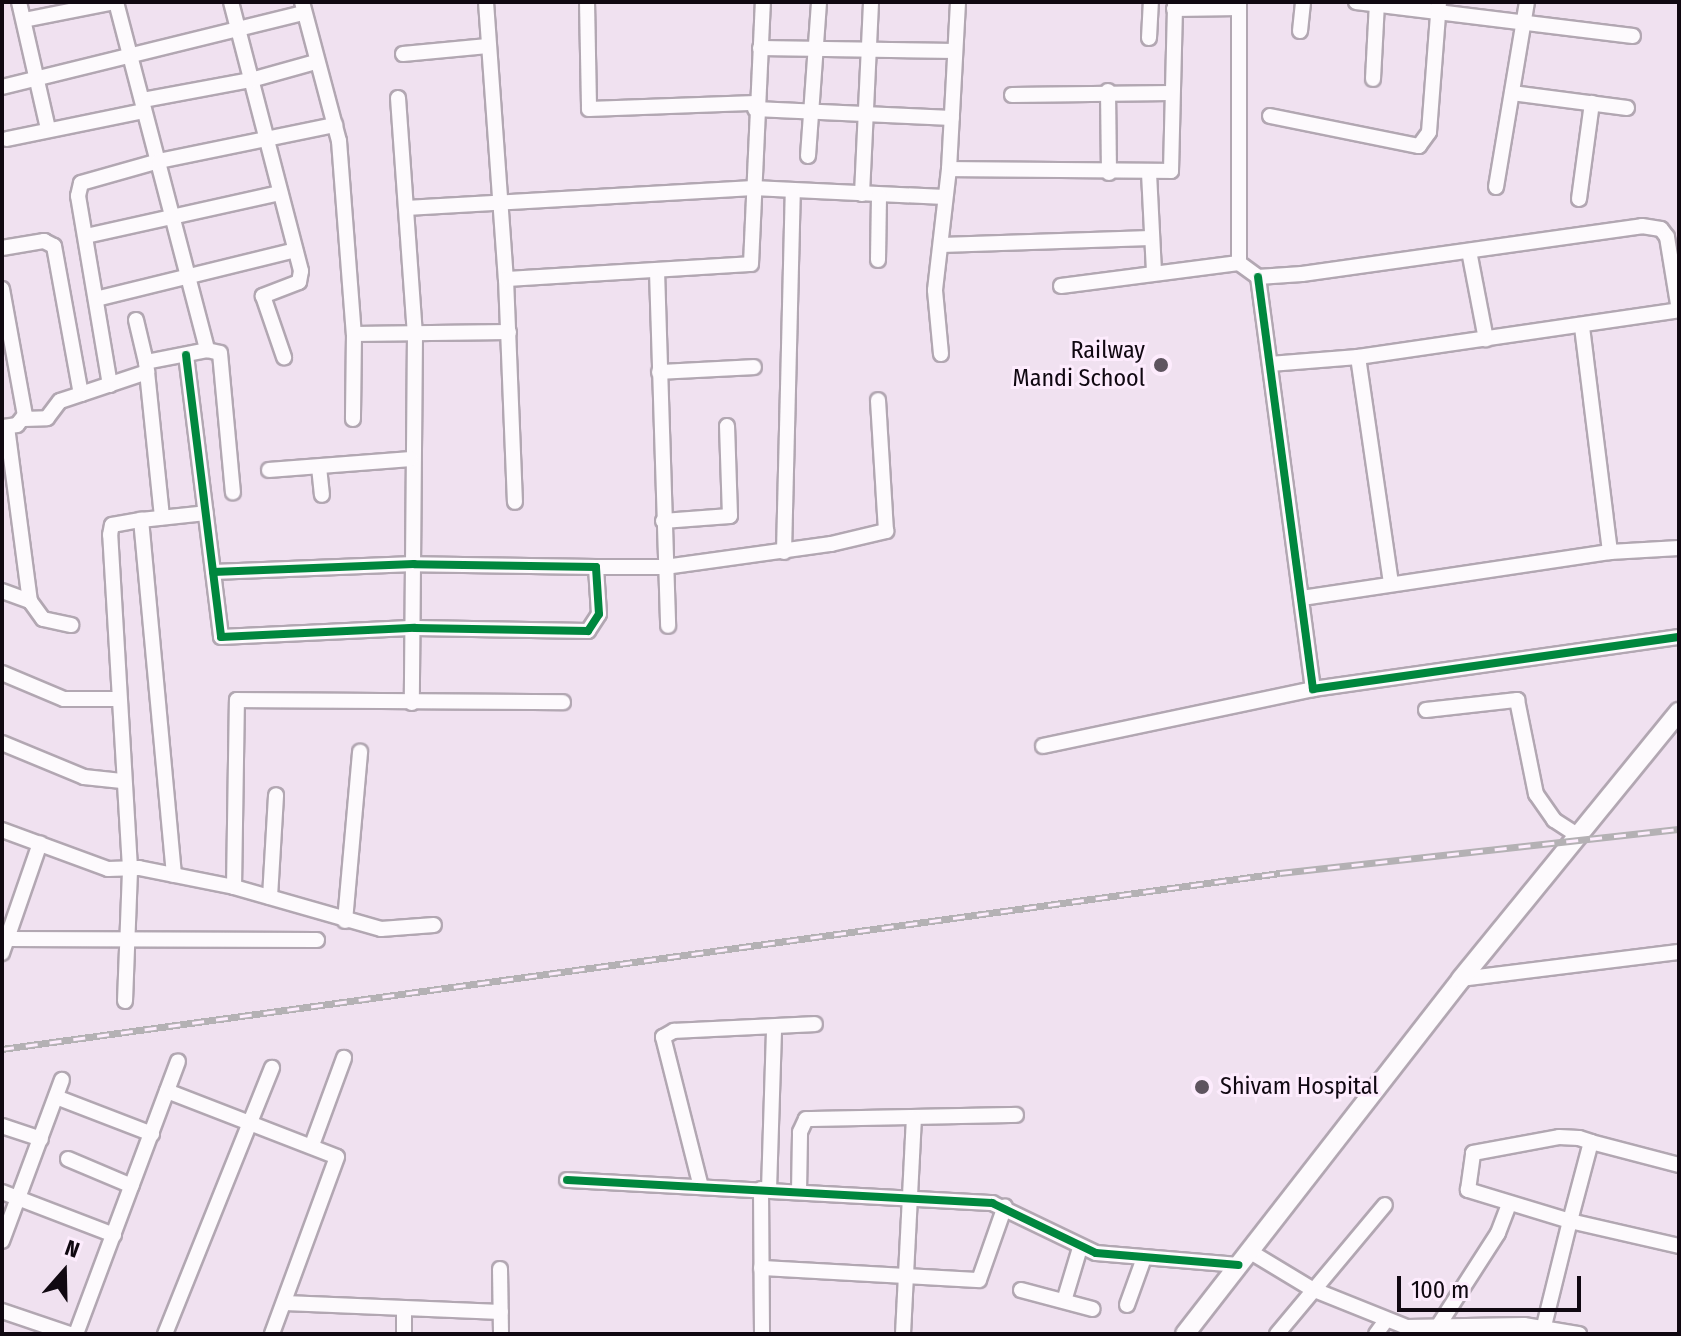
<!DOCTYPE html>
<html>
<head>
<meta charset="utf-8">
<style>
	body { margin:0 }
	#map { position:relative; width:1681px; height:1336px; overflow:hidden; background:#f0e1f0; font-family:"Fira Sans Condensed",sans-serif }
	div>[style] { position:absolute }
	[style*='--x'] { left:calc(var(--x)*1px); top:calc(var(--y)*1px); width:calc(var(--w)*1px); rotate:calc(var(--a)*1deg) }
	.roads { filter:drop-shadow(2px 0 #b2a7b2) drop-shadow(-2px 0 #b2a7b2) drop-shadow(0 2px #b2a7b2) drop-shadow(0 -2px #b2a7b2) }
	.minor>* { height:14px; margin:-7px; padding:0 7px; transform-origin:7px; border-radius:7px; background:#fdfafd }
	.secondary>* { height:18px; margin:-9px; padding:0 9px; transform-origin:9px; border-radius:9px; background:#fdfafd }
	.rail>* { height:7px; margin-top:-3.5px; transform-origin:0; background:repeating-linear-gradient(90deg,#fdecfd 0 12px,#b4b1b4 0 24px); box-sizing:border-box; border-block:2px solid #b4b1b4 }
	.cycleway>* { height:8px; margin:-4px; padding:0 4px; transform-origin:4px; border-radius:4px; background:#00873e }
	.dots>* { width:22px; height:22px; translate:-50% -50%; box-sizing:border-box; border:4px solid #fdecfd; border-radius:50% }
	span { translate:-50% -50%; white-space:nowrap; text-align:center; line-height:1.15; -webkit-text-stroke:6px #fdecfd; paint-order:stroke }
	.poi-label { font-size:24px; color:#100811 }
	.right { translate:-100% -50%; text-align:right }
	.left { translate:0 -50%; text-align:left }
	.frame { position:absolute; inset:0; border:4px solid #100811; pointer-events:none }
	.north { position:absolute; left:24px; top:1232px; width:80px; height:80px; -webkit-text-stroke:6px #fdecfd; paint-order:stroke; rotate:20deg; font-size:22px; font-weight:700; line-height:32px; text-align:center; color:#100811 }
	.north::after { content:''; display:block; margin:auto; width:28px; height:36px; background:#100811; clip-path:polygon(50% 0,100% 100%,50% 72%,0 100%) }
	.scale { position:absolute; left:1397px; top:1276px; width:184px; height:36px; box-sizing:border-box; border:4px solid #100811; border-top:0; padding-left:10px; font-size:24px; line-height:28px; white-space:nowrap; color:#100811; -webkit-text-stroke:6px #fdecfd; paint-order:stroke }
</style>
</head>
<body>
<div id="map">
	<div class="roads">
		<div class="minor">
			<div style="--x:19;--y:2;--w:130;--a:77.1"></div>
			<div style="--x:116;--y:2;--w:360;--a:75.3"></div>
			<div style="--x:231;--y:2;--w:278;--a:75.4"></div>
			<div style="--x:301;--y:271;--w:11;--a:100"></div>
			<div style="--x:299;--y:282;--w:39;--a:159"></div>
			<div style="--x:263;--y:296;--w:65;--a:71"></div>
			<div style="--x:302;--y:2;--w:144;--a:75.1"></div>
			<div style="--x:339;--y:141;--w:194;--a:85.6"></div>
			<div style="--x:354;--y:334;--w:85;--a:90.7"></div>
			<div style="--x:486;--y:2;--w:278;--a:85.9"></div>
			<div style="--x:506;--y:279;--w:223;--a:87.7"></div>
			<div style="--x:587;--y:2;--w:107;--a:88.9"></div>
			<div style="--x:589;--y:109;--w:167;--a:-2.1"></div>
			<div style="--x:1356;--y:2;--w:279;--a:7"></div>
			<div style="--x:1174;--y:9;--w:65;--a:-0.9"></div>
			<div style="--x:24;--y:20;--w:93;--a:-11.2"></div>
			<div style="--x:1300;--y:31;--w:29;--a:-84"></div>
			<div style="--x:1149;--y:38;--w:36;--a:-87"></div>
			<div style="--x:760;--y:48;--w:195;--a:0.9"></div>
			<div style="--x:403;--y:54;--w:85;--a:-5.4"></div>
			<div style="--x:1373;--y:79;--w:77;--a:-87"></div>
			<div style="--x:2;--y:87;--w:311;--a:-13.8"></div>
			<div style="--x:1108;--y:91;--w:82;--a:89.3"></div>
			<div style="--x:1512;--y:93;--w:116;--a:7.4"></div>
			<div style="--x:1012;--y:95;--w:159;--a:-0.7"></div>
			<div style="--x:398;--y:98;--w:238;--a:85.9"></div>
			<div style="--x:415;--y:335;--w:368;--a:90.5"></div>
			<div style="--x:143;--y:100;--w:110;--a:-10.5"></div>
			<div style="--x:251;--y:80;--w:67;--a:-15.5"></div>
			<div style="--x:755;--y:109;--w:197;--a:2.6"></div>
			<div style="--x:1270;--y:116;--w:152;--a:11.4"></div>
			<div style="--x:1419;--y:146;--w:17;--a:-54"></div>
			<div style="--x:1429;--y:132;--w:130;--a:-85.6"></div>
			<div style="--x:7;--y:139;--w:140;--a:-11.6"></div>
			<div style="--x:808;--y:156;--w:154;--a:-85.9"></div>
			<div style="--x:949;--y:169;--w:222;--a:0.5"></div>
			<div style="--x:1171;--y:171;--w:169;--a:-88.6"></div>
			<div style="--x:1149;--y:173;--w:100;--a:87.1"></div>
			<div style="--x:1496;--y:187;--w:188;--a:-80.5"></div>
			<div style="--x:862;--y:194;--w:192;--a:-87.3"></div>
			<div style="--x:1579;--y:199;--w:97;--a:-82.3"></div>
			<div style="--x:406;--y:208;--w:348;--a:-3.3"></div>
			<div style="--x:753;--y:188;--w:192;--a:2.7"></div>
			<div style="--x:86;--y:236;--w:199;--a:-12.5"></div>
			<div style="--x:941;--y:245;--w:210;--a:-1.9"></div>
			<div style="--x:2;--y:248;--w:43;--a:-9.5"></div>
			<div style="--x:44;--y:241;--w:11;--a:27"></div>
			<div style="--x:54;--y:246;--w:150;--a:79.7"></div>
			<div style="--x:81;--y:394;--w:70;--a:-18.4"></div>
			<div style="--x:1469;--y:251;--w:90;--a:79.1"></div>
			<div style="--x:878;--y:260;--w:65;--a:-89.1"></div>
			<div style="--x:1239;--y:263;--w:261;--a:-90"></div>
			<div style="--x:657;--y:271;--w:355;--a:88.2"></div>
			<div style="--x:1258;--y:277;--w:416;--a:82.4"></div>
			<div style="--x:1313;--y:689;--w:370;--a:-8.1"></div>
			<div style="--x:506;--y:279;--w:245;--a:-3.5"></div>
			<div style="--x:751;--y:264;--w:262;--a:-87.4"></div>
			<div style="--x:1061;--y:286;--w:179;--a:-7.4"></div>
			<div style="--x:1239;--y:263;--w:24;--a:36"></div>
			<div style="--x:1258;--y:277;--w:44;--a:-3.9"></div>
			<div style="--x:1302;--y:274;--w:343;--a:-8"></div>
			<div style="--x:1642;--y:226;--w:19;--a:9"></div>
			<div style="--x:1661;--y:229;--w:10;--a:53"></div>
			<div style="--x:1667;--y:237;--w:74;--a:80.7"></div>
			<div style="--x:2;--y:289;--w:128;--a:79.7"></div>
			<div style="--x:25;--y:415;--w:13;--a:129"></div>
			<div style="--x:17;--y:425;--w:15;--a:172"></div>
			<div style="--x:96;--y:299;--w:205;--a:-13.8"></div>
			<div style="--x:136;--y:320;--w:43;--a:76.6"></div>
			<div style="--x:146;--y:362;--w:156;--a:84.1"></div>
			<div style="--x:1582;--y:327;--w:227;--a:82.9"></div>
			<div style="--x:354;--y:334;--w:155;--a:-0.7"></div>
			<div style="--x:941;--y:354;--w:64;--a:-95.4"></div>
			<div style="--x:935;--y:290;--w:122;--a:-83.4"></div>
			<div style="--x:949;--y:169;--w:167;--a:-86.9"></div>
			<div style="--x:186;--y:355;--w:284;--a:82.9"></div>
			<div style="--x:221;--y:637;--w:194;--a:-2.7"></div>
			<div style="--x:415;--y:628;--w:173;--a:1"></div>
			<div style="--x:588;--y:631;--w:20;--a:-57"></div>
			<div style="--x:599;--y:614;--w:47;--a:-93.7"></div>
			<div style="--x:596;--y:567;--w:182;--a:-179.1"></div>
			<div style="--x:414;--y:564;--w:201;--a:177.7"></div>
			<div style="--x:1358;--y:357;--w:228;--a:81.7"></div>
			<div style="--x:146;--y:362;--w:62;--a:-11.1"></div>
			<div style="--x:207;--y:350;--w:13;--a:13"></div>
			<div style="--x:220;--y:353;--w:140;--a:84.7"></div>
			<div style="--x:1270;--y:364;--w:88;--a:-4.5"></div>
			<div style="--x:1358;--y:357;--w:324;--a:-8.3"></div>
			<div style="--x:659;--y:372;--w:95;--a:-3"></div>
			<div style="--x:110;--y:385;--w:192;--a:-99.6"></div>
			<div style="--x:78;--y:196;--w:13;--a:-77"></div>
			<div style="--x:81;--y:183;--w:81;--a:-15.8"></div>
			<div style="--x:159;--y:161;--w:180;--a:-11.6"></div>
			<div style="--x:24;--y:419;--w:23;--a:-2"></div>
			<div style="--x:47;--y:418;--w:21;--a:-53"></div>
			<div style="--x:60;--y:401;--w:22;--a:-18"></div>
			<div style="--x:7;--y:427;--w:176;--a:82.5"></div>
			<div style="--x:319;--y:467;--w:28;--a:84"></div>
			<div style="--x:269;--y:470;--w:142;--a:-4.4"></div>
			<div style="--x:663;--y:521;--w:67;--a:-4.3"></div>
			<div style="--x:730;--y:516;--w:90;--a:-91.9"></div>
			<div style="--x:784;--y:552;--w:361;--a:-88.6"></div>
			<div style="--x:596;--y:567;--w:69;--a:0"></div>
			<div style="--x:665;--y:567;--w:168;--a:-7.9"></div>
			<div style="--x:831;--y:544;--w:57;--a:-13.3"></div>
			<div style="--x:886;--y:531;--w:131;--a:-93.5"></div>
			<div style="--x:2;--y:591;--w:30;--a:20"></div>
			<div style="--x:30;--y:601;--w:22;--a:54"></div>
			<div style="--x:43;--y:619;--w:29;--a:12"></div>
			<div style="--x:1302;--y:598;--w:311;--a:-8.5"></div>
			<div style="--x:1610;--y:552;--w:69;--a:-3.3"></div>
			<div style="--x:2;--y:673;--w:67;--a:22.8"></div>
			<div style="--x:64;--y:699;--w:54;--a:0"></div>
			<div style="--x:1426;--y:710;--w:92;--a:-6.3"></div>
			<div style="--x:1517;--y:700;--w:96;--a:78.6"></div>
			<div style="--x:1536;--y:794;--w:32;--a:55"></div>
			<div style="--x:1554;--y:820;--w:27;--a:33"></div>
			<div style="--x:2;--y:743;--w:89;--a:22.5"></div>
			<div style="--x:84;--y:777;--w:38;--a:6"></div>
			<div style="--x:1043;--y:746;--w:276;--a:-11.9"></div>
			<div style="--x:2;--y:830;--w:113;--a:20.2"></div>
			<div style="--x:108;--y:869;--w:31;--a:-2"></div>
			<div style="--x:139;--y:868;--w:97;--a:11.3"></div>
			<div style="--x:234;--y:887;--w:153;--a:15.9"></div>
			<div style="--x:381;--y:929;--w:53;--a:-4.3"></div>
			<div style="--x:174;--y:875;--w:357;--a:-95.3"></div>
			<div style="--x:141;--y:520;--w:65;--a:-6.1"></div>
			<div style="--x:234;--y:887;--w:187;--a:-89.1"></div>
			<div style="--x:237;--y:700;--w:326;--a:0.4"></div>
			<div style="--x:270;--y:897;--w:102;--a:-86.6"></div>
			<div style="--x:345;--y:921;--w:170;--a:-84.9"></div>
			<div style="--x:7;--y:939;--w:310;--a:0.2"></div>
			<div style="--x:2;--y:953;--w:116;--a:-70.9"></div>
			<div style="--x:1461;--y:979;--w:220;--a:-7.1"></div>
			<div style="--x:125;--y:1001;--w:133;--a:-87.8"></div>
			<div style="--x:130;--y:868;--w:334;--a:-93.4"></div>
			<div style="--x:110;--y:535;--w:10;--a:-79"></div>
			<div style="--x:112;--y:525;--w:29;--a:-10"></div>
			<div style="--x:167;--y:1091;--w:182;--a:21.2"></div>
			<div style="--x:337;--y:1157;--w:189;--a:110.2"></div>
			<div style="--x:56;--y:1097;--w:103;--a:21.1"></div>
			<div style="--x:2;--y:1126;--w:41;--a:18.4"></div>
			<div style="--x:1591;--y:1142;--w:82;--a:104.9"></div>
			<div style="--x:1570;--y:1221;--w:107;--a:-163.1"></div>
			<div style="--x:1468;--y:1190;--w:37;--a:-82"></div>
			<div style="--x:1473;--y:1153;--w:87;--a:-10.5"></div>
			<div style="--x:1559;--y:1137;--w:20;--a:3"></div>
			<div style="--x:1579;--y:1138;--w:13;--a:18"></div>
			<div style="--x:1591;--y:1142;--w:91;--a:14.6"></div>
			<div style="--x:312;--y:1145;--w:93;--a:-69.8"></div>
			<div style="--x:68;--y:1159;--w:69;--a:22.9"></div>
			<div style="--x:567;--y:1180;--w:426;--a:3.1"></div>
			<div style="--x:992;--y:1203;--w:115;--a:25.7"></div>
			<div style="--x:1096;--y:1253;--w:143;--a:4.8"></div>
			<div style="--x:701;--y:1187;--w:155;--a:-104.2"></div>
			<div style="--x:663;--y:1037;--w:13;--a:-29"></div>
			<div style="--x:674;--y:1031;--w:141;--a:-2.8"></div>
			<div style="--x:761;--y:1189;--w:145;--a:89.6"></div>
			<div style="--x:769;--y:1190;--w:163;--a:-88.2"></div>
			<div style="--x:2;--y:1192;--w:120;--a:21"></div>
			<div style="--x:799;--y:1192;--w:60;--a:-89"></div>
			<div style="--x:800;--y:1132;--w:14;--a:-65"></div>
			<div style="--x:806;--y:1119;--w:210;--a:-1.1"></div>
			<div style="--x:2;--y:1241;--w:172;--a:-69.6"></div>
			<div style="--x:1249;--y:1251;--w:74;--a:31.1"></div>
			<div style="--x:1312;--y:1289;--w:102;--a:21.8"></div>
			<div style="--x:1407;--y:1327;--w:117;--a:-1"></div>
			<div style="--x:1524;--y:1325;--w:56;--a:9.3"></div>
			<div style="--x:761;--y:1268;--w:218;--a:3.2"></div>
			<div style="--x:979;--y:1280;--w:78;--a:-70.6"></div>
			<div style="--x:500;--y:1269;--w:65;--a:89.1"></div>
			<div style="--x:1021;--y:1290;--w:74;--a:14.8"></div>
			<div style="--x:1064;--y:1301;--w:55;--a:-73.2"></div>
			<div style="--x:285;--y:1303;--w:216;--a:2.4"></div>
			<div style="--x:1127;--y:1305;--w:50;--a:-70.1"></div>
			<div style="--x:2;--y:1311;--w:72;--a:18.7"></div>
			<div style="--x:76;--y:1334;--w:291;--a:-69.5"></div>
			<div style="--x:165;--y:1334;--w:287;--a:-68.1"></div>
			<div style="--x:404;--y:1334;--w:26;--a:-90"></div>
			<div style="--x:903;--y:1334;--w:216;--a:-87.1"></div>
			<div style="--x:1277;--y:1334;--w:168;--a:-50.1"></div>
			<div style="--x:1376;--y:1334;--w:17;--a:-54"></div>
			<div style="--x:1433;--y:1334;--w:120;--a:-57.2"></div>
			<div style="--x:1498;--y:1233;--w:31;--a:-69"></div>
			<div style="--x:1542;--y:1334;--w:116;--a:-76.1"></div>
			<div style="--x:1570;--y:1221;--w:112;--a:12.9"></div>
		</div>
		<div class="secondary">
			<div style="--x:1185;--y:1334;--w:450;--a:-52.1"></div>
			<div style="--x:1461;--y:979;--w:345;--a:-50.8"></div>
		</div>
	</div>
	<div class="rail">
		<div style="--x:2;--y:1049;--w:1290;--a:-7.84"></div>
		<div style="--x:1280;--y:873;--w:401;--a:-6.3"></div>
	</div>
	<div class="cycleway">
		<div style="--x:1258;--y:277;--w:416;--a:82.4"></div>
		<div style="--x:1313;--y:689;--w:370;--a:-8.1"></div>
		<div style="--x:186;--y:355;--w:284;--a:82.9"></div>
		<div style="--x:221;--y:637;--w:194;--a:-2.7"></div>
		<div style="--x:415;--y:628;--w:173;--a:1"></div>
		<div style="--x:588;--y:631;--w:20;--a:-57"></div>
		<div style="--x:599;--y:614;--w:47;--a:-93.7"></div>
		<div style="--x:596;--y:567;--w:182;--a:-179.1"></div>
		<div style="--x:414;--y:564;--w:201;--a:177.7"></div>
		<div style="--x:567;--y:1180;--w:426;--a:3.1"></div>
		<div style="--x:992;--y:1203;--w:115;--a:25.7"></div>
		<div style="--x:1096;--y:1253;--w:143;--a:4.8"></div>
	</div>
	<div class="dots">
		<div style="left:1161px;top:365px;background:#5e545f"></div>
		<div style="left:1202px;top:1087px;background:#5e545f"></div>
	</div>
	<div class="poi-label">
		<span class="right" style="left:1145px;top:365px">Railway<br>Mandi School</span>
		<span class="left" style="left:1220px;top:1087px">Shivam Hospital</span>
	</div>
	<div class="frame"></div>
	<div class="north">N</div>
	<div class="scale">100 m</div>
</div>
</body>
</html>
